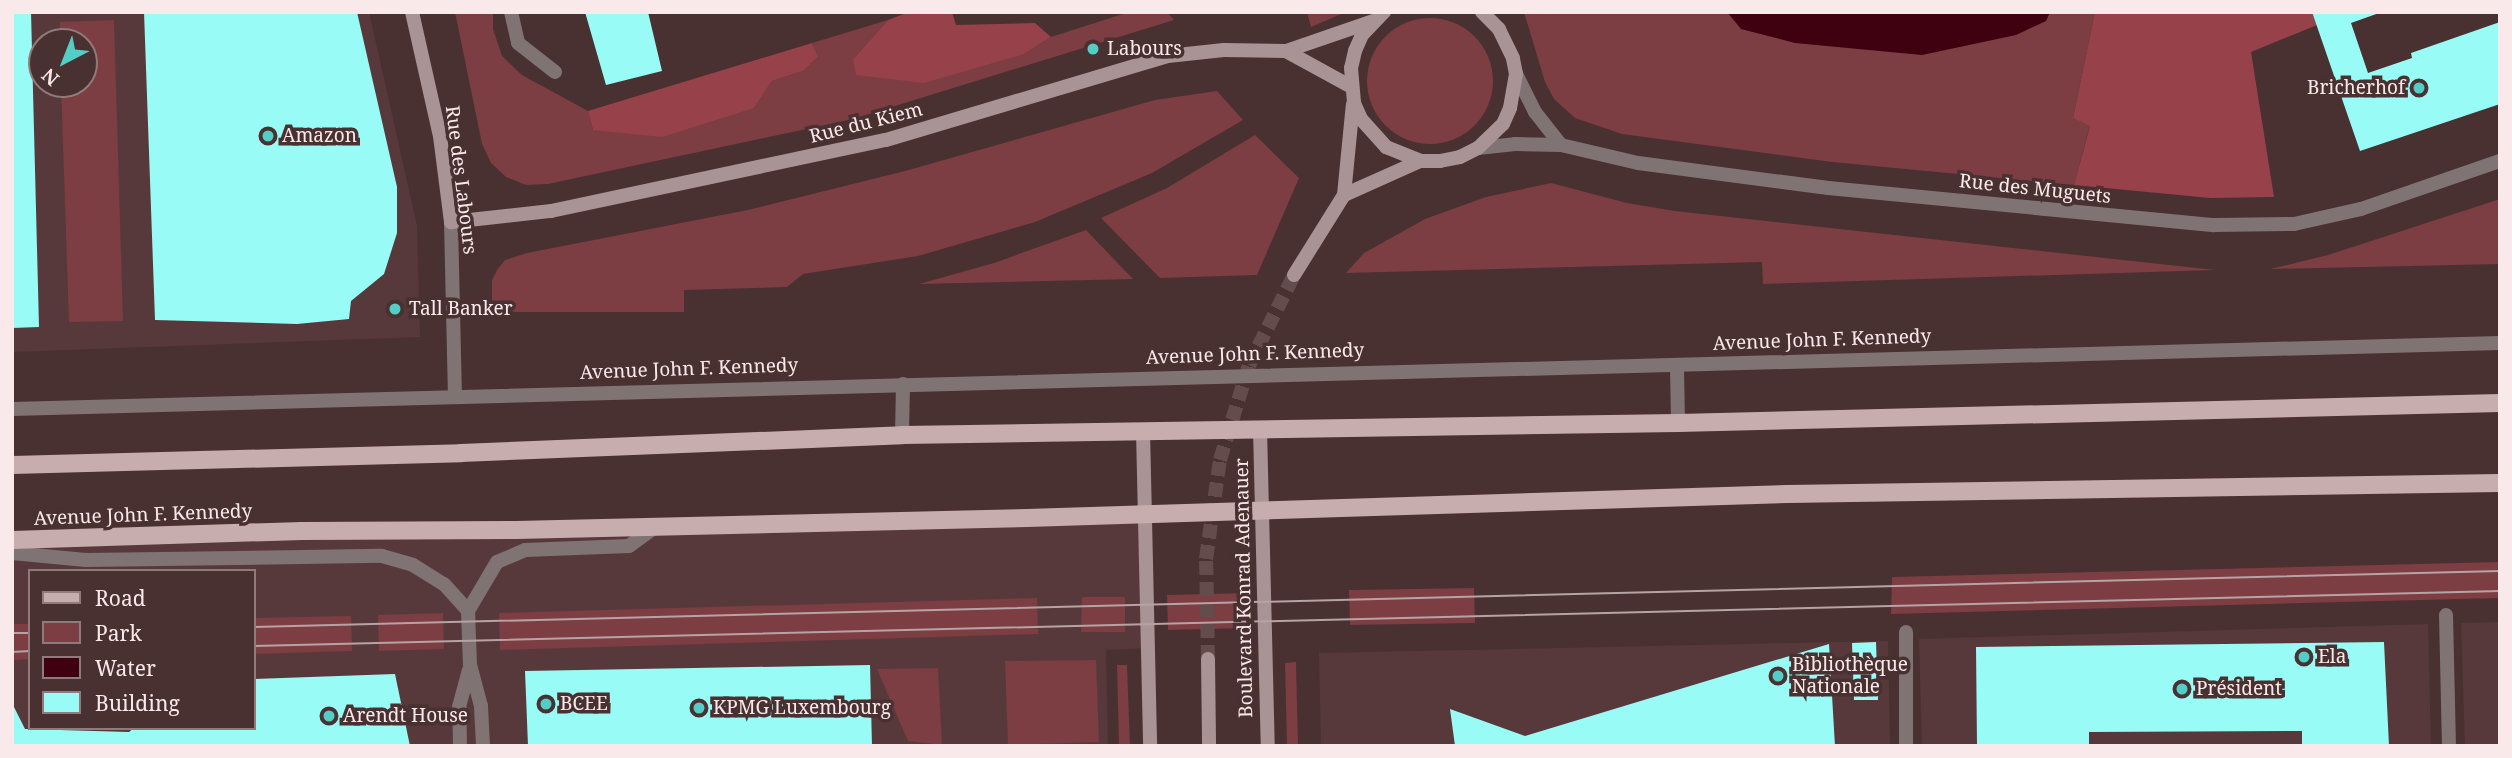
<!DOCTYPE html>
<html>
<head>
<meta charset="utf-8">
<style>
	body { margin:0 }
	#map { position:relative; width:2512px; height:758px; overflow:hidden; background:#493031; font-family:"Noto Serif",serif }
	div>[style] { position:absolute }
	[style*='--x'] { left:calc(var(--x)*1px); top:calc(var(--y)*1px); width:calc(var(--w)*1px); rotate:calc(var(--a)*1deg) }
	.built>* { inset:0; background:#58393b }
	.green>* { inset:0; background:#7c3d43 }
	.round { border-radius:50% }
	.forest>* { inset:0; background:#97414b }
	.water>* { inset:0; background:#3f000f }
	.building>* { inset:0; background:#99fbf5 }
	.secondary-tunnel>* { height:14px; margin-top:-7px; transform-origin:0; background:repeating-linear-gradient(90deg,#644c4d 0 14px,transparent 0 21px) }
	.service>* { height:14px; margin:-7px; padding:0 7px; transform-origin:7px; border-radius:7px; background:#807373 }
	.minor>* { height:14px; margin:-7px; padding:0 7px; transform-origin:7px; border-radius:7px; background:#807373 }
	.tertiary>* { height:14px; margin:-7px; padding:0 7px; transform-origin:7px; border-radius:7px; background:#807373 }
	.secondary>* { height:14px; margin:-7px; padding:0 7px; transform-origin:7px; border-radius:7px; background:#a99394 }
	.primary>* { height:18px; margin:-9px; padding:0 9px; transform-origin:9px; border-radius:9px; background:#c8adae }
	.tram>* { height:2px; margin:-1px; padding:0 1px; transform-origin:1px; border-radius:1px; background:#b7a3a4 }
	.dots>* { width:19px; height:19px; translate:-50% -50%; box-sizing:border-box; border:4px solid #493031; border-radius:50% }
	span { translate:-50% -50%; white-space:nowrap; text-align:center; line-height:1.15; -webkit-text-stroke:7px #493031; paint-order:stroke }
	.poi-label { font-size:19px; color:#fae9ea }
	.left { translate:0 -50%; text-align:left }
	.right { translate:-100% -50%; text-align:right }
	.street-label { font-size:19px; color:#fae9ea }
	.frame { position:absolute; inset:0; border:14px solid #fae9ea; pointer-events:none }
	.legend { position:absolute; left:28px; top:569px; width:228px; height:161px; box-sizing:border-box; background:#493031; border:2px solid #907a7b; margin:0; padding:9px 12px; list-style:none; font-size:21px; color:#fae9ea }
	.legend li { display:flex; align-items:center; gap:14px; height:35px }
	.legend b { width:35px; border:2px solid #907a7b }
	.north { position:absolute; left:28px; top:28px; width:70px; height:70px; box-sizing:border-box; background:#493031; border:2px solid #907a7b; border-radius:50%; rotate:222deg; font-size:19px; font-weight:700; line-height:28px; text-align:center; color:#fae9ea }
	.north::after { content:''; display:block; margin:auto; width:24px; height:32px; background:#54cdc7; clip-path:polygon(50% 0,100% 100%,50% 72%,0 100%) }
</style>
</head>
<body>
<div id="map">
	<div class="built">
		<div style="clip-path:polygon(evenodd,12px 12px,369px 12px,417px 226px,420px 337px,12px 352px,12px 12px,42px 42px,84px 42px,84px 84px,42px 84px,42px 42px)"></div>
		<div style="clip-path:polygon(evenodd,1145px 513px,1148px 648px,1106px 650px,1108px 746px,12px 746px,12px 540px,1145px 513px,30px 571px,254px 571px,254px 728px,30px 728px,30px 571px)"></div>
		<div style="clip-path:polygon(2500px 622px,2500px 746px,2465px 746px,2461px 623px)"></div>
		<div style="clip-path:polygon(2428px 624px,2431px 746px,1922px 746px,1919px 639px)"></div>
		<div style="clip-path:polygon(1888px 641px,1890px 746px,1321px 746px,1319px 653px)"></div>
	</div>
	<div class="green">
		<div style="clip-path:polygon(455px 12px,493px 12px,493px 29px,502px 56px,522px 75px,588px 111px,593px 130px,754px 108px,772px 81px,803px 71px,818px 57px,812px 43px,888px 20px,853px 59px,1024px 54px,1051px 37px,1129px 12px,1167px 12px,1174px 20px,853px 119px,548px 184px,526px 185px,506px 177px,491px 163px,482px 144px)"></div>
		<div style="clip-path:polygon(1307px 12px,1346px 12px,1311px 27px)"></div>
		<div style="clip-path:polygon(1524px 12px,2095px 12px,2073px 118px,2090px 125px,2074px 185px,1832px 162px,1622px 134px,1575px 118px,1554px 99px,1545px 82px)"></div>
		<div class="round" style="left:1367px;top:18px;width:126px;height:126px"></div>
		<div style="clip-path:polygon(114px 20px,123px 321px,69px 322px,61px 84px,84px 84px,84px 42px,60px 42px,60px 22px)"></div>
		<div style="clip-path:polygon(1217px 91px,1243px 120px,1152px 173px,1035px 222px,918px 256px,803px 274px,787px 287px,684px 290px,684px 312px,504px 312px,503px 307px,492px 307px,492px 280px,497px 270px,505px 260px,527px 253px,748px 210px,905px 171px,1155px 100px)"></div>
		<div style="clip-path:polygon(1255px 135px,1299px 178px,1257px 275px,1160px 278px,1101px 218px,1167px 188px)"></div>
		<div style="clip-path:polygon(1551px 183px,1627px 203px,1675px 211px,2215px 270px,1763px 284px,1762px 262px,1346px 273px,1364px 253px,1425px 219px,1486px 197px)"></div>
		<div style="clip-path:polygon(2500px 199px,2500px 264px,2270px 269px,2328px 255px)"></div>
		<div style="clip-path:polygon(1086px 230px,1133px 279px,919px 284px,994px 263px)"></div>
		<div style="clip-path:polygon(2500px 562px,2500px 598px,1891px 614px,1892px 577px)"></div>
		<div style="clip-path:polygon(1474px 588px,1475px 623px,1350px 625px,1349px 590px)"></div>
		<div style="clip-path:polygon(1246px 593px,1247px 628px,1168px 630px,1167px 595px)"></div>
		<div style="clip-path:polygon(1082px 597px,1125px 597px,1125px 632px,1081px 632px)"></div>
		<div style="clip-path:polygon(1037px 598px,1038px 634px,500px 650px,499px 613px)"></div>
		<div style="clip-path:polygon(443px 613px,444px 649px,379px 651px,378px 615px)"></div>
		<div style="clip-path:polygon(351px 616px,352px 651px,254px 654px,254px 618px)"></div>
		<div style="clip-path:polygon(12px 624px,30px 624px,30px 659px,12px 660px)"></div>
		<div style="clip-path:polygon(1096px 660px,1099px 742px,1008px 745px,1005px 661px)"></div>
		<div style="clip-path:polygon(1296px 662px,1298px 746px,1287px 746px,1285px 663px)"></div>
		<div style="clip-path:polygon(1117px 665px,1127px 665px,1130px 746px,1119px 746px)"></div>
		<div style="clip-path:polygon(938px 668px,942px 745px,908px 741px,877px 669px)"></div>
	</div>
	<div class="forest">
		<div style="clip-path:polygon(909px 12px,952px 12px,956px 25px,1035px 23px,1051px 37px,1024px 54px,924px 83px,856px 75px,853px 59px,888px 20px)"></div>
		<div style="clip-path:polygon(2095px 12px,2312px 12px,2317px 25px,2251px 52px,2274px 197px,2210px 198px,2074px 185px,2090px 126px,2073px 118px)"></div>
		<div style="clip-path:polygon(812px 43px,818px 57px,803px 71px,772px 81px,754px 108px,662px 137px,593px 130px,588px 111px)"></div>
	</div>
	<div class="water">
		<div style="clip-path:polygon(1727px 12px,2050px 12px,2046px 21px,2016px 35px,1922px 55px,1795px 43px,1741px 29px)"></div>
	</div>
	<div class="building">
		<div style="clip-path:polygon(12px 12px,31px 12px,39px 327px,12px 328px)"></div>
		<div style="clip-path:polygon(144px 12px,357px 12px,397px 187px,397px 233px,384px 274px,351px 301px,349px 319px,297px 324px,155px 320px)"></div>
		<div style="clip-path:polygon(585px 12px,648px 12px,662px 71px,606px 85px)"></div>
		<div style="clip-path:polygon(2312px 12px,2382px 12px,2351px 23px,2368px 73px,2412px 58px,2411px 53px,2500px 22px,2500px 104px,2360px 151px)"></div>
		<div style="clip-path:polygon(1876px 642px,1878px 700px,1854px 700px,1852px 643px)"></div>
		<div style="clip-path:polygon(2384px 642px,2389px 746px,2302px 746px,2302px 731px,2089px 732px,2089px 746px,1977px 746px,1976px 647px)"></div>
		<div style="clip-path:polygon(1829px 644px,1835px 746px,1455px 746px,1450px 709px,1525px 736px)"></div>
		<div style="clip-path:polygon(870px 665px,872px 746px,528px 746px,525px 671px)"></div>
		<div style="clip-path:polygon(395px 674px,410px 746px,12px 746px,12px 703px,25px 729px,129px 732px,134px 728px,254px 728px,254px 679px)"></div>
	</div>
	<div class="secondary-tunnel">
		<div style="--x:1208;--y:659;--w:100;--a:-91.1"></div>
		<div style="--x:1206;--y:559;--w:100;--a:-82"></div>
		<div style="--x:1220;--y:460;--w:99;--a:-73"></div>
		<div style="--x:1249;--y:365;--w:101;--a:-63.4"></div>
	</div>
	<div class="service">
		<div style="--x:1677;--y:366;--w:57;--a:89"></div>
		<div style="--x:902;--y:435;--w:51;--a:-88.9"></div>
		<div style="--x:12;--y:553;--w:74;--a:5.4"></div>
		<div style="--x:86;--y:560;--w:296;--a:-0.8"></div>
		<div style="--x:382;--y:556;--w:32;--a:16"></div>
		<div style="--x:413;--y:565;--w:36;--a:32"></div>
		<div style="--x:444;--y:584;--w:36;--a:48"></div>
		<div style="--x:2446;--y:615;--w:131;--a:88.7"></div>
		<div style="--x:1906;--y:632;--w:114;--a:90"></div>
		<div style="--x:460;--y:746;--w:39;--a:-91"></div>
		<div style="--x:459;--y:707;--w:38;--a:-75"></div>
		<div style="--x:483;--y:746;--w:40;--a:-92.9"></div>
		<div style="--x:481;--y:706;--w:42;--a:-105"></div>
		<div style="--x:470;--y:665;--w:54;--a:-92.1"></div>
		<div style="--x:468;--y:611;--w:57;--a:-59.4"></div>
		<div style="--x:497;--y:562;--w:30;--a:-23"></div>
		<div style="--x:525;--y:550;--w:104;--a:-2.2"></div>
		<div style="--x:629;--y:546;--w:34;--a:-36"></div>
	</div>
	<div class="minor">
		<div style="--x:511;--y:12;--w:32;--a:77"></div>
		<div style="--x:518;--y:43;--w:47;--a:38.1"></div>
		<div style="--x:1516;--y:74;--w:42;--a:63.4"></div>
		<div style="--x:1535;--y:112;--w:42;--a:51.8"></div>
		<div style="--x:1478;--y:148;--w:37;--a:-6"></div>
		<div style="--x:1515;--y:144;--w:46;--a:1.2"></div>
		<div style="--x:1561;--y:145;--w:79;--a:13.2"></div>
		<div style="--x:1638;--y:163;--w:192;--a:7.5"></div>
		<div style="--x:1828;--y:188;--w:388;--a:5.5"></div>
		<div style="--x:2214;--y:225;--w:80;--a:-0.7"></div>
		<div style="--x:2294;--y:224;--w:69;--a:-12.6"></div>
		<div style="--x:2361;--y:209;--w:147;--a:-19.1"></div>
		<div style="--x:12;--y:409;--w:2489;--a:-1.52"></div>
	</div>
	<div class="tertiary">
		<div style="--x:451;--y:222;--w:174;--a:88.7"></div>
	</div>
	<div class="secondary">
		<div style="--x:412;--y:12;--w:127;--a:77.3"></div>
		<div style="--x:440;--y:136;--w:87;--a:82.7"></div>
		<div style="--x:451;--y:222;--w:101;--a:-6.3"></div>
		<div style="--x:551;--y:211;--w:342;--a:-12"></div>
		<div style="--x:886;--y:140;--w:294;--a:-16.6"></div>
		<div style="--x:1168;--y:56;--w:56;--a:-6.1"></div>
		<div style="--x:1224;--y:50;--w:62;--a:0.9"></div>
		<div style="--x:1286;--y:51;--w:92;--a:-19"></div>
		<div style="--x:1384;--y:12;--w:32;--a:134"></div>
		<div style="--x:1362;--y:35;--w:17;--a:114"></div>
		<div style="--x:1355;--y:51;--w:17;--a:103"></div>
		<div style="--x:1351;--y:68;--w:35;--a:85"></div>
		<div style="--x:1354;--y:103;--w:17;--a:66"></div>
		<div style="--x:1361;--y:119;--w:38;--a:48"></div>
		<div style="--x:1386;--y:147;--w:37;--a:22"></div>
		<div style="--x:1420;--y:161;--w:20;--a:0"></div>
		<div style="--x:1440;--y:161;--w:20;--a:-11"></div>
		<div style="--x:1460;--y:157;--w:20;--a:-27"></div>
		<div style="--x:1478;--y:148;--w:35;--a:-44"></div>
		<div style="--x:1503;--y:124;--w:17;--a:-66"></div>
		<div style="--x:1510;--y:108;--w:35;--a:-80"></div>
		<div style="--x:1516;--y:74;--w:16;--a:-101"></div>
		<div style="--x:1513;--y:58;--w:32;--a:-116"></div>
		<div style="--x:1499;--y:29;--w:24;--a:-135"></div>
		<div style="--x:1286;--y:51;--w:73;--a:28.7"></div>
		<div style="--x:1344;--y:195;--w:83;--a:-24.1"></div>
		<div style="--x:1294;--y:275;--w:94;--a:-58"></div>
		<div style="--x:1344;--y:195;--w:91;--a:-84.4"></div>
		<div style="--x:1260;--y:429;--w:317;--a:88.6"></div>
		<div style="--x:1143;--y:431;--w:315;--a:88.7"></div>
		<div style="--x:1208;--y:659;--w:87;--a:89.3"></div>
	</div>
	<div class="primary">
		<div style="--x:12;--y:465;--w:449;--a:-1.5"></div>
		<div style="--x:461;--y:453;--w:441;--a:-2.3"></div>
		<div style="--x:902;--y:435;--w:776;--a:-0.89"></div>
		<div style="--x:1678;--y:423;--w:822;--a:-1.39"></div>
		<div style="--x:12;--y:540;--w:290;--a:-1.8"></div>
		<div style="--x:302;--y:531;--w:214;--a:-0.3"></div>
		<div style="--x:516;--y:530;--w:511;--a:-1.35"></div>
		<div style="--x:1027;--y:518;--w:760;--a:-1.81"></div>
		<div style="--x:1787;--y:494;--w:713;--a:-0.88"></div>
	</div>
	<div class="tram">
		<div style="--x:254;--y:627;--w:2247;--a:-1.43"></div>
		<div style="--x:12;--y:633;--w:18;--a:0"></div>
		<div style="--x:254;--y:646;--w:2247;--a:-1.4"></div>
		<div style="--x:12;--y:652;--w:18;--a:-3"></div>
	</div>
	<div class="dots">
		<div style="left:1093px;top:49px;background:#54cdc7"></div>
		<div style="left:2419px;top:88px;background:#54cdc7"></div>
		<div style="left:268px;top:136px;background:#54cdc7"></div>
		<div style="left:395px;top:309px;background:#54cdc7"></div>
		<div style="left:2304px;top:657px;background:#54cdc7"></div>
		<div style="left:1778px;top:676px;background:#54cdc7"></div>
		<div style="left:2182px;top:689px;background:#54cdc7"></div>
		<div style="left:546px;top:704px;background:#54cdc7"></div>
		<div style="left:699px;top:708px;background:#54cdc7"></div>
		<div style="left:329px;top:716px;background:#54cdc7"></div>
	</div>
	<div class="poi-label">
		<span class="left" style="left:1107px;top:49px">Labours</span>
		<span class="right" style="left:2405px;top:88px">Bricherhof</span>
		<span class="left" style="left:282px;top:136px">Amazon</span>
		<span class="left" style="left:409px;top:309px">Tall Banker</span>
		<span class="left" style="left:2318px;top:657px">Ela</span>
		<span class="left" style="left:1792px;top:676px">Bibliothèque<br>Nationale</span>
		<span class="left" style="left:2196px;top:689px">Président</span>
		<span class="left" style="left:560px;top:704px">BCEE</span>
		<span class="left" style="left:713px;top:708px">KPMG Luxembourg</span>
		<span class="left" style="left:343px;top:716px">Arendt House</span>
	</div>
	<div class="street-label">
		<span style="left:866px;top:123px;rotate:-14deg">Rue du Kiem</span>
		<span style="left:461px;top:180px;rotate:83deg">Rue des Labours</span>
		<span style="left:2035px;top:189px;rotate:6deg">Rue des Muguets</span>
		<span style="left:1822px;top:340px;rotate:-2deg">Avenue John F. Kennedy</span>
		<span style="left:1255px;top:354px;rotate:-2deg">Avenue John F. Kennedy</span>
		<span style="left:689px;top:369px;rotate:-2deg">Avenue John F. Kennedy</span>
		<span style="left:143px;top:515px;rotate:-2deg">Avenue John F. Kennedy</span>
		<span style="left:1244px;top:588px;rotate:-91deg">Boulevard Konrad Adenauer</span>
	</div>
	<div class="frame"></div>
	<ul class="legend">
	<li><b style="height:9px;background:#c8adae"></b>Road</li>
	<li><b style="height:19px;background:#7c3d43"></b>Park</li>
	<li><b style="height:19px;background:#3f000f"></b>Water</li>
	<li><b style="height:19px;background:#99fbf5"></b>Building</li>
	</ul>
	<div class="north">N</div>
</div>
</body>
</html>
